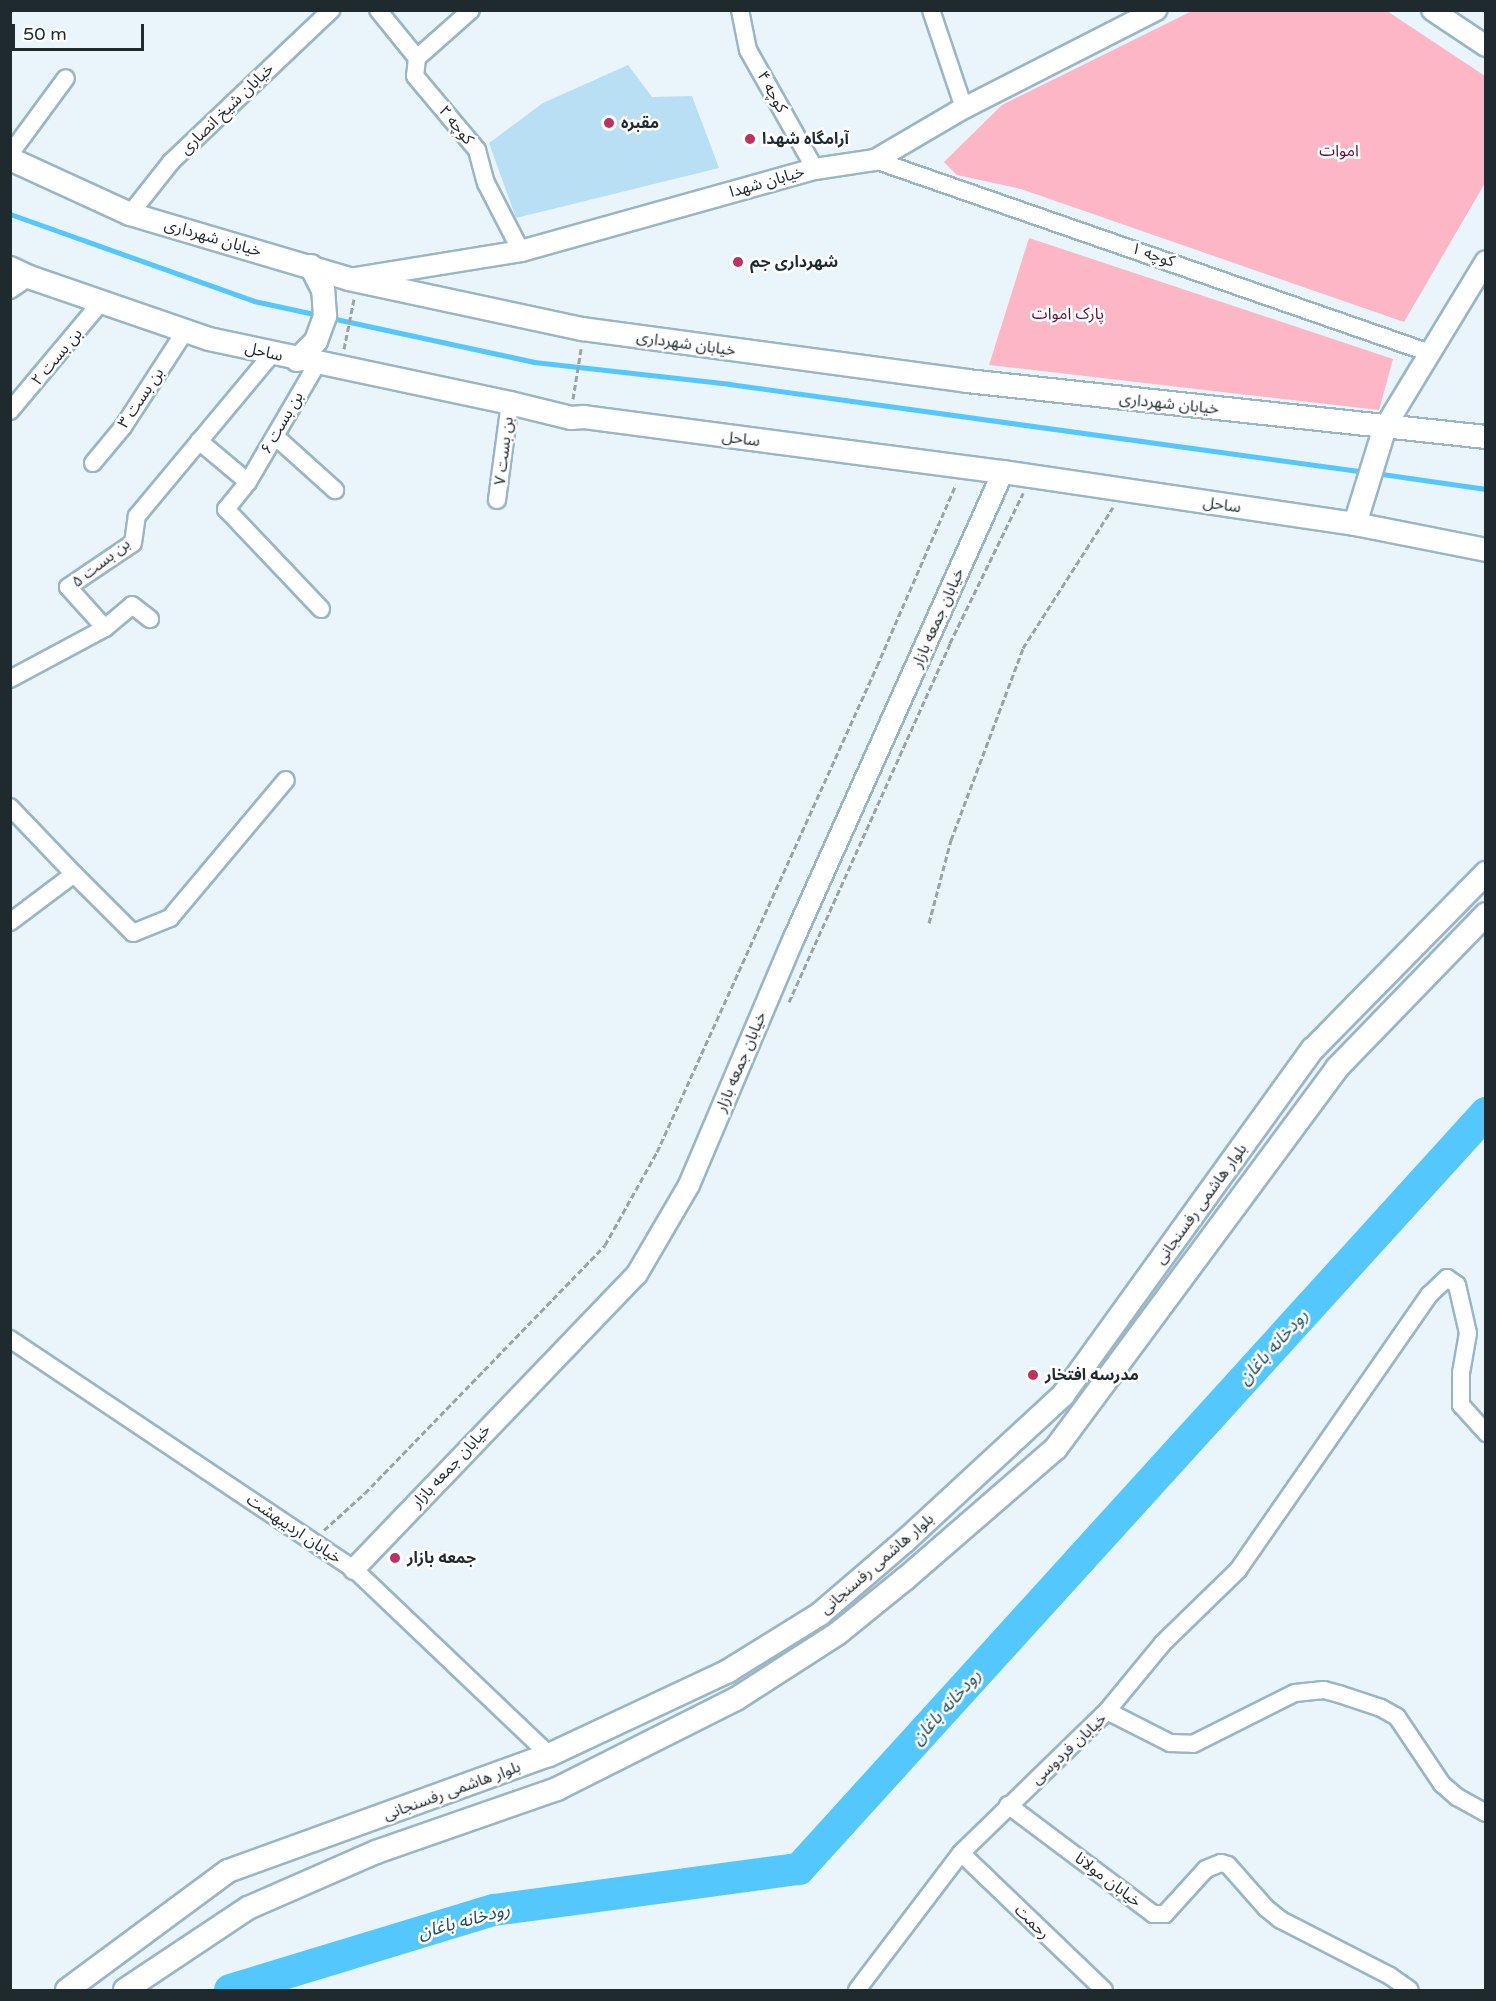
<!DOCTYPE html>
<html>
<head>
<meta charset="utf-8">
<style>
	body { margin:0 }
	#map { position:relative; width:1496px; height:2001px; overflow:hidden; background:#e9f5fb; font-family:"Varela Round","Noto Sans Arabic",sans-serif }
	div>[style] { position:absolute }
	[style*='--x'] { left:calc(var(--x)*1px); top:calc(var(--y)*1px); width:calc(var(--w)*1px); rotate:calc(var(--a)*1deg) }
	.green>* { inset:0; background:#fcb6c5 }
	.stream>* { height:5px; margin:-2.5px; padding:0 2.5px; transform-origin:2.5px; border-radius:2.5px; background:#54c8fc }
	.river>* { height:32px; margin:-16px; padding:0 16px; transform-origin:16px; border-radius:16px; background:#54c8fc }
	.building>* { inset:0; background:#b8dff4 }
	.path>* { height:3px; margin-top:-1.5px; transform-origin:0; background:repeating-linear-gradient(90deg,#98a4aa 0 6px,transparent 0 9px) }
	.roads { filter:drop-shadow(2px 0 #9ab6c5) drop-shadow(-2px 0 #9ab6c5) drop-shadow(0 2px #9ab6c5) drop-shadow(0 -2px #9ab6c5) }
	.minor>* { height:16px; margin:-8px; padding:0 8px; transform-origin:8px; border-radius:8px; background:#fff }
	.tertiary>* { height:20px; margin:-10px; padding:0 10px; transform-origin:10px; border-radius:10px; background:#fff }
	.secondary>* { height:22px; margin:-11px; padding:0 11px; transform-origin:11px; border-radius:11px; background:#fff }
	.dots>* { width:16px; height:16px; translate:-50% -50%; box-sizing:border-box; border:3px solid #fff; border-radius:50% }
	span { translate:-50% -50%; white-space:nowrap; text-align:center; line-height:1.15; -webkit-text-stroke:5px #fff; paint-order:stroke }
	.street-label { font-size:16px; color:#1f2a2f }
	.poi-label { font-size:16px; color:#1f2a2f; font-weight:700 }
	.left { translate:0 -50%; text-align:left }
	.park-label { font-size:16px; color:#670b30 }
	.water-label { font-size:18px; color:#1e4e63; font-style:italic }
	.frame { position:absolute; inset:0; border:12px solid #1f2a2f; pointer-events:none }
	.scale { position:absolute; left:12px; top:24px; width:132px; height:27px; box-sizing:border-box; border:3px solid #1f2a2f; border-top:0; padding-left:8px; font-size:18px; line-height:21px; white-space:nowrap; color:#1f2a2f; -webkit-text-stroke:4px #fff; paint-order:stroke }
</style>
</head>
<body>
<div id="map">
	<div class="green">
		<div style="clip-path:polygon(1192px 11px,1387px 11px,1485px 76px,1485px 183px,1404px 322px,1021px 189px,957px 175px,944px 162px,1002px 105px)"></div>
		<div style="clip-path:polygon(1029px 238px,1393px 359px,1379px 410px,989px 365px)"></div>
	</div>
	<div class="stream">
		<div style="--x:10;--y:214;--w:259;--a:19.6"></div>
		<div style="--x:254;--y:301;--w:66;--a:12.2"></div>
		<div style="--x:331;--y:318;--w:208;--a:12.2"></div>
		<div style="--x:534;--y:362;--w:196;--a:6.4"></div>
		<div style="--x:729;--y:384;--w:643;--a:7.87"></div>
		<div style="--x:1375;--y:473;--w:112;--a:8.2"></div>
	</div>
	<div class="river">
		<div style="--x:230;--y:1990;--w:276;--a:-16.9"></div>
		<div style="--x:494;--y:1910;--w:308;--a:-7.7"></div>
		<div style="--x:799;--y:1869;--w:1022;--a:-47.74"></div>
	</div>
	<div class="building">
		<div style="clip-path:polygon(628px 65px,652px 97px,692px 96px,719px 168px,516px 218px,489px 143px,543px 103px)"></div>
	</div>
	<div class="path">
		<div style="--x:344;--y:349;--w:51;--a:-78.7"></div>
		<div style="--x:573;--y:399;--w:51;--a:-80.9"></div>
		<div style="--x:929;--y:923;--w:86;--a:-75.2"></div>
		<div style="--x:951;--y:840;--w:205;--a:-69.4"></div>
		<div style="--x:1023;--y:648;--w:167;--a:-57.4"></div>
		<div style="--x:789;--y:1002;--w:393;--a:-65.8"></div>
		<div style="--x:950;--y:643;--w:167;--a:-64"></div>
		<div style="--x:324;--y:1530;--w:55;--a:-42.1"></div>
		<div style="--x:365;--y:1493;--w:345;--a:-45.9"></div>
		<div style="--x:605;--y:1245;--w:107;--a:-60.8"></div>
		<div style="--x:657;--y:1152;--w:533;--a:-65.64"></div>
		<div style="--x:877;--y:666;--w:198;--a:-66.5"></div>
	</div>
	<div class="roads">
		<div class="minor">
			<div style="--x:378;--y:10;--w:62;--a:50.9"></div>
			<div style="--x:417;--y:58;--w:18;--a:96"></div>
			<div style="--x:415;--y:76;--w:97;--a:50"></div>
			<div style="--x:477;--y:150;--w:34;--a:75"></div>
			<div style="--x:486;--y:183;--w:76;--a:62.8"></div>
			<div style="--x:740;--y:10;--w:41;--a:78.7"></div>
			<div style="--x:748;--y:50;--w:137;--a:60.6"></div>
			<div style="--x:931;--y:10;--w:103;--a:71.4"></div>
			<div style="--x:417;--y:58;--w:72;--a:-41.6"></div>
			<div style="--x:10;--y:154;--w:94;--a:-53.6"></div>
			<div style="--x:875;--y:160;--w:588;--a:19.18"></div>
			<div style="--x:130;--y:214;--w:66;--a:-51.7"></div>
			<div style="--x:171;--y:162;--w:221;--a:-43.5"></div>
			<div style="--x:10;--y:290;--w:23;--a:-34"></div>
			<div style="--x:10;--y:411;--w:142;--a:-50.1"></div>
			<div style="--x:275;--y:436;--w:81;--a:42"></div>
			<div style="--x:199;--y:441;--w:64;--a:39.9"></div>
			<div style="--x:248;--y:482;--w:35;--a:129"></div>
			<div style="--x:226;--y:509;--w:138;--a:46.5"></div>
			<div style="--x:93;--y:463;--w:47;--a:-50.2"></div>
			<div style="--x:123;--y:427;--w:114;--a:-57.1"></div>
			<div style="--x:248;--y:482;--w:137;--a:-59.7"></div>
			<div style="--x:497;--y:500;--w:98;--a:-82.4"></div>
			<div style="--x:105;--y:628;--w:35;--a:-40"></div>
			<div style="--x:132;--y:605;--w:23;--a:38"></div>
			<div style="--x:10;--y:679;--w:108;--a:-28.2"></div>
			<div style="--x:105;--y:628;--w:55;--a:-132.1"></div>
			<div style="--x:68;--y:587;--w:78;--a:-34.1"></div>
			<div style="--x:133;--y:543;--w:27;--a:-82"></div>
			<div style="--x:137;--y:516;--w:211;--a:-50.2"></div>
			<div style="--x:10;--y:807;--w:93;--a:46.3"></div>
			<div style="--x:74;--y:874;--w:80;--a:143.1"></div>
			<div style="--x:74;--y:874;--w:83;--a:45"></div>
			<div style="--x:133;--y:933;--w:40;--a:-22"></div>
			<div style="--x:170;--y:918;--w:180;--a:-50"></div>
			<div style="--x:10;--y:1339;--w:414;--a:33.8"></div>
			<div style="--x:354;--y:1569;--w:269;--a:43.6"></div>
			<div style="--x:1107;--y:1711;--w:88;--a:-50.5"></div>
			<div style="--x:1163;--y:1643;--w:105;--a:-44.2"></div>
			<div style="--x:1238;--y:1570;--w:335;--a:-55.2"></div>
			<div style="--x:1429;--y:1295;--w:25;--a:-43"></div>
			<div style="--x:1447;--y:1278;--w:12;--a:35"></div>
			<div style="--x:1457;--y:1285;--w:49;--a:77.1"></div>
			<div style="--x:1468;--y:1333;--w:41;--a:99.9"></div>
			<div style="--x:1461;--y:1373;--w:32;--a:90"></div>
			<div style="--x:1461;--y:1405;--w:38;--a:48"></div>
			<div style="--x:1008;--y:1805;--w:181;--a:36.9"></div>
			<div style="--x:1153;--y:1914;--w:12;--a:0"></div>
			<div style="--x:1165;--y:1914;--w:61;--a:-47.7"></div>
			<div style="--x:1206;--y:1869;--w:16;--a:-22"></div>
			<div style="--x:1221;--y:1863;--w:7;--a:16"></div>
			<div style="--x:1228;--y:1865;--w:57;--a:48.5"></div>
			<div style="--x:1266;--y:1908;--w:19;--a:39"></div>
			<div style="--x:1281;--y:1920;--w:123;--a:27.2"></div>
			<div style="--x:1390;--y:1976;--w:24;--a:35"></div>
			<div style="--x:961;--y:1853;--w:198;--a:43.8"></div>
			<div style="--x:857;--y:1990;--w:172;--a:-52.8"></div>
			<div style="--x:961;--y:1853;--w:204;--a:-44.2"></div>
			<div style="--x:1107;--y:1711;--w:71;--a:26.9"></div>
			<div style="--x:1170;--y:1743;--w:23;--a:2"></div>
			<div style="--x:1193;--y:1744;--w:114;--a:-26.6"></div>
			<div style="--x:1295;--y:1693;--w:29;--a:-6"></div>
			<div style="--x:1324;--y:1690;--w:16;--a:15"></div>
			<div style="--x:1339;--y:1694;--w:44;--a:18.4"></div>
			<div style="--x:1381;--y:1708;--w:18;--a:29"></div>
			<div style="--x:1397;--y:1717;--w:81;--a:56.1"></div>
			<div style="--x:1442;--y:1784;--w:20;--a:41"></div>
			<div style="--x:1457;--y:1797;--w:33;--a:29"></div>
		</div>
		<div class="tertiary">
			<div style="--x:1432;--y:10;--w:65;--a:33.7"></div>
			<div style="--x:355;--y:278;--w:168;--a:-9.2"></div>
			<div style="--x:521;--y:251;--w:305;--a:-15.6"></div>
			<div style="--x:815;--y:169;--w:61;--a:-8.5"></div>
			<div style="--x:875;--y:160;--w:103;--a:-30.3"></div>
			<div style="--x:964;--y:108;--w:216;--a:-27"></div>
			<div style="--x:1385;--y:427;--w:194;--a:-58.7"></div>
			<div style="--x:354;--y:1569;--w:409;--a:-46.2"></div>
			<div style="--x:637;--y:1274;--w:103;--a:-59.7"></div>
			<div style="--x:689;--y:1185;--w:268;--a:-67"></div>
			<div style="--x:794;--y:938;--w:511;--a:-65.84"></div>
		</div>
		<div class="secondary">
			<div style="--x:10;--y:159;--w:132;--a:24.6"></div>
			<div style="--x:130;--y:214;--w:228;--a:16.5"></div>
			<div style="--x:349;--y:279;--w:239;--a:12.1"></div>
			<div style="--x:583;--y:329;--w:388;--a:7.7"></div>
			<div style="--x:967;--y:381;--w:522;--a:6.16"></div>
			<div style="--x:10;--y:268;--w:21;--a:25"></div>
			<div style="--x:29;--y:277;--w:190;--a:19"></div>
			<div style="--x:209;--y:339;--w:308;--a:12"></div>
			<div style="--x:510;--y:403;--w:63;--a:13.8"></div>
			<div style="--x:571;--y:418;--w:13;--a:-4"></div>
			<div style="--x:584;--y:417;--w:423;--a:7.5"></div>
			<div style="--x:1003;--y:472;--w:356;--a:8.4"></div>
			<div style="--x:1355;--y:524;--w:134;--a:11.2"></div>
			<div style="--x:297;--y:360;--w:27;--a:-45"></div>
			<div style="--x:316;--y:341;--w:27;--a:-70"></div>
			<div style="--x:325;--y:316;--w:26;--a:-94"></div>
			<div style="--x:323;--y:290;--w:27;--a:-117"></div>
			<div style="--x:1355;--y:524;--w:102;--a:-72.8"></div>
			<div style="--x:67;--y:1990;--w:200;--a:-36.5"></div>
			<div style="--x:228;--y:1871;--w:341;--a:-19.9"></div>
			<div style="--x:549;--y:1755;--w:198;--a:-25.1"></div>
			<div style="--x:728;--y:1671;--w:108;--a:-31.8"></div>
			<div style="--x:820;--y:1614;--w:113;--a:-40.7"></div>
			<div style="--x:906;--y:1540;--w:214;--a:-42.7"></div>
			<div style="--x:1063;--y:1395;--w:427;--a:-54.2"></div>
			<div style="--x:1313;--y:1049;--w:247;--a:-45.5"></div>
			<div style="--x:125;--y:1990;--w:148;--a:-33.7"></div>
			<div style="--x:248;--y:1908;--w:140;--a:-23.6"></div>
			<div style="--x:376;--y:1852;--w:192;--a:-19.2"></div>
			<div style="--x:557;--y:1789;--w:200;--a:-26.7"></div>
			<div style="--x:736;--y:1699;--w:120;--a:-32.8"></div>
			<div style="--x:837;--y:1634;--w:89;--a:-39.1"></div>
			<div style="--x:906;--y:1578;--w:198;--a:-40.9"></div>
			<div style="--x:1056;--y:1448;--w:473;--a:-53.5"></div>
			<div style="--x:1337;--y:1068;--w:214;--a:-45.9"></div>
		</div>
	</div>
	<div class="dots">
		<div style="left:609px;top:123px;background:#be3163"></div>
		<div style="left:750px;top:139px;background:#be3163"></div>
		<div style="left:738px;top:262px;background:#be3163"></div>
		<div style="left:1033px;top:1375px;background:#be3163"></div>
		<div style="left:395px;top:1558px;background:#be3163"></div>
	</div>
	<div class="street-label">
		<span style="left:772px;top:92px;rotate:61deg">کوچه ۴</span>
		<span style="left:227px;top:109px;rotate:-44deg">خیابان شیخ انصاری</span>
		<span style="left:456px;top:125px;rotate:51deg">کوچه ۲</span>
		<span style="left:767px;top:182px;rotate:-16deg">خیابان شهدا</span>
		<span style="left:213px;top:238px;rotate:16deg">خیابان شهرداری</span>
		<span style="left:1153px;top:255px;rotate:19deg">کوچه ۱</span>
		<span style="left:686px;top:344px;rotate:8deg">خیابان شهرداری</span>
		<span style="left:264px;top:352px;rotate:13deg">ساحل</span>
		<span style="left:57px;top:357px;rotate:-50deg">بن بست ۲</span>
		<span style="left:141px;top:398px;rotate:-56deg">بن بست ۳</span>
		<span style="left:1169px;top:404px;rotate:6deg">خیابان شهرداری</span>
		<span style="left:282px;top:423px;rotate:-60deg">بن بست ۶</span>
		<span style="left:741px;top:439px;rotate:7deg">ساحل</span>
		<span style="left:504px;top:451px;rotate:-83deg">بن بست ۷</span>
		<span style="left:1222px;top:505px;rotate:8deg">ساحل</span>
		<span style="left:101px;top:563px;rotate:-38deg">بن بست ۵</span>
		<span style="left:938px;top:618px;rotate:-66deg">خیابان جمعه بازار</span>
		<span style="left:741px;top:1062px;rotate:-67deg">خیابان جمعه بازار</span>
		<span style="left:1201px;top:1204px;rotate:-54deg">بلوار هاشمی رفسنجانی</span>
		<span style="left:451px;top:1466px;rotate:-47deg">خیابان جمعه بازار</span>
		<span style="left:294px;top:1529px;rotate:34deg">خیابان اردیبهشت</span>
		<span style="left:877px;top:1564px;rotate:-41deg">بلوار هاشمی رفسنجانی</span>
		<span style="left:1069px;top:1749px;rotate:-43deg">خیابان فردوسی</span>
		<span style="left:452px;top:1791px;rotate:-20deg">بلوار هاشمی رفسنجانی</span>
		<span style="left:1108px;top:1880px;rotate:37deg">خیابان مولانا</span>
		<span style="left:1032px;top:1922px;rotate:44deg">رحمت</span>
	</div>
	<div class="poi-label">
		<span class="left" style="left:621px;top:123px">مقبره</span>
		<span class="left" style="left:762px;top:139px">آرامگاه شهدا</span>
		<span class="left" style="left:750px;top:262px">شهرداری جم</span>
		<span class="left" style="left:1045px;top:1375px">مدرسه افتخار</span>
		<span class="left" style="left:407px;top:1558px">جمعه بازار</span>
	</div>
	<div class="park-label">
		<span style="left:1339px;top:151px">اموات</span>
		<span style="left:1068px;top:314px">پارک اموات</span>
	</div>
	<div class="water-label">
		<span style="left:1273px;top:1347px;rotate:-48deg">رودخانه باغان</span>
		<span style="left:946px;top:1707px;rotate:-48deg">رودخانه باغان</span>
		<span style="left:464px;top:1921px;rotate:-15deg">رودخانه باغان</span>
	</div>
	<div class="frame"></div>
	<div class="scale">50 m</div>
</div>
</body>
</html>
